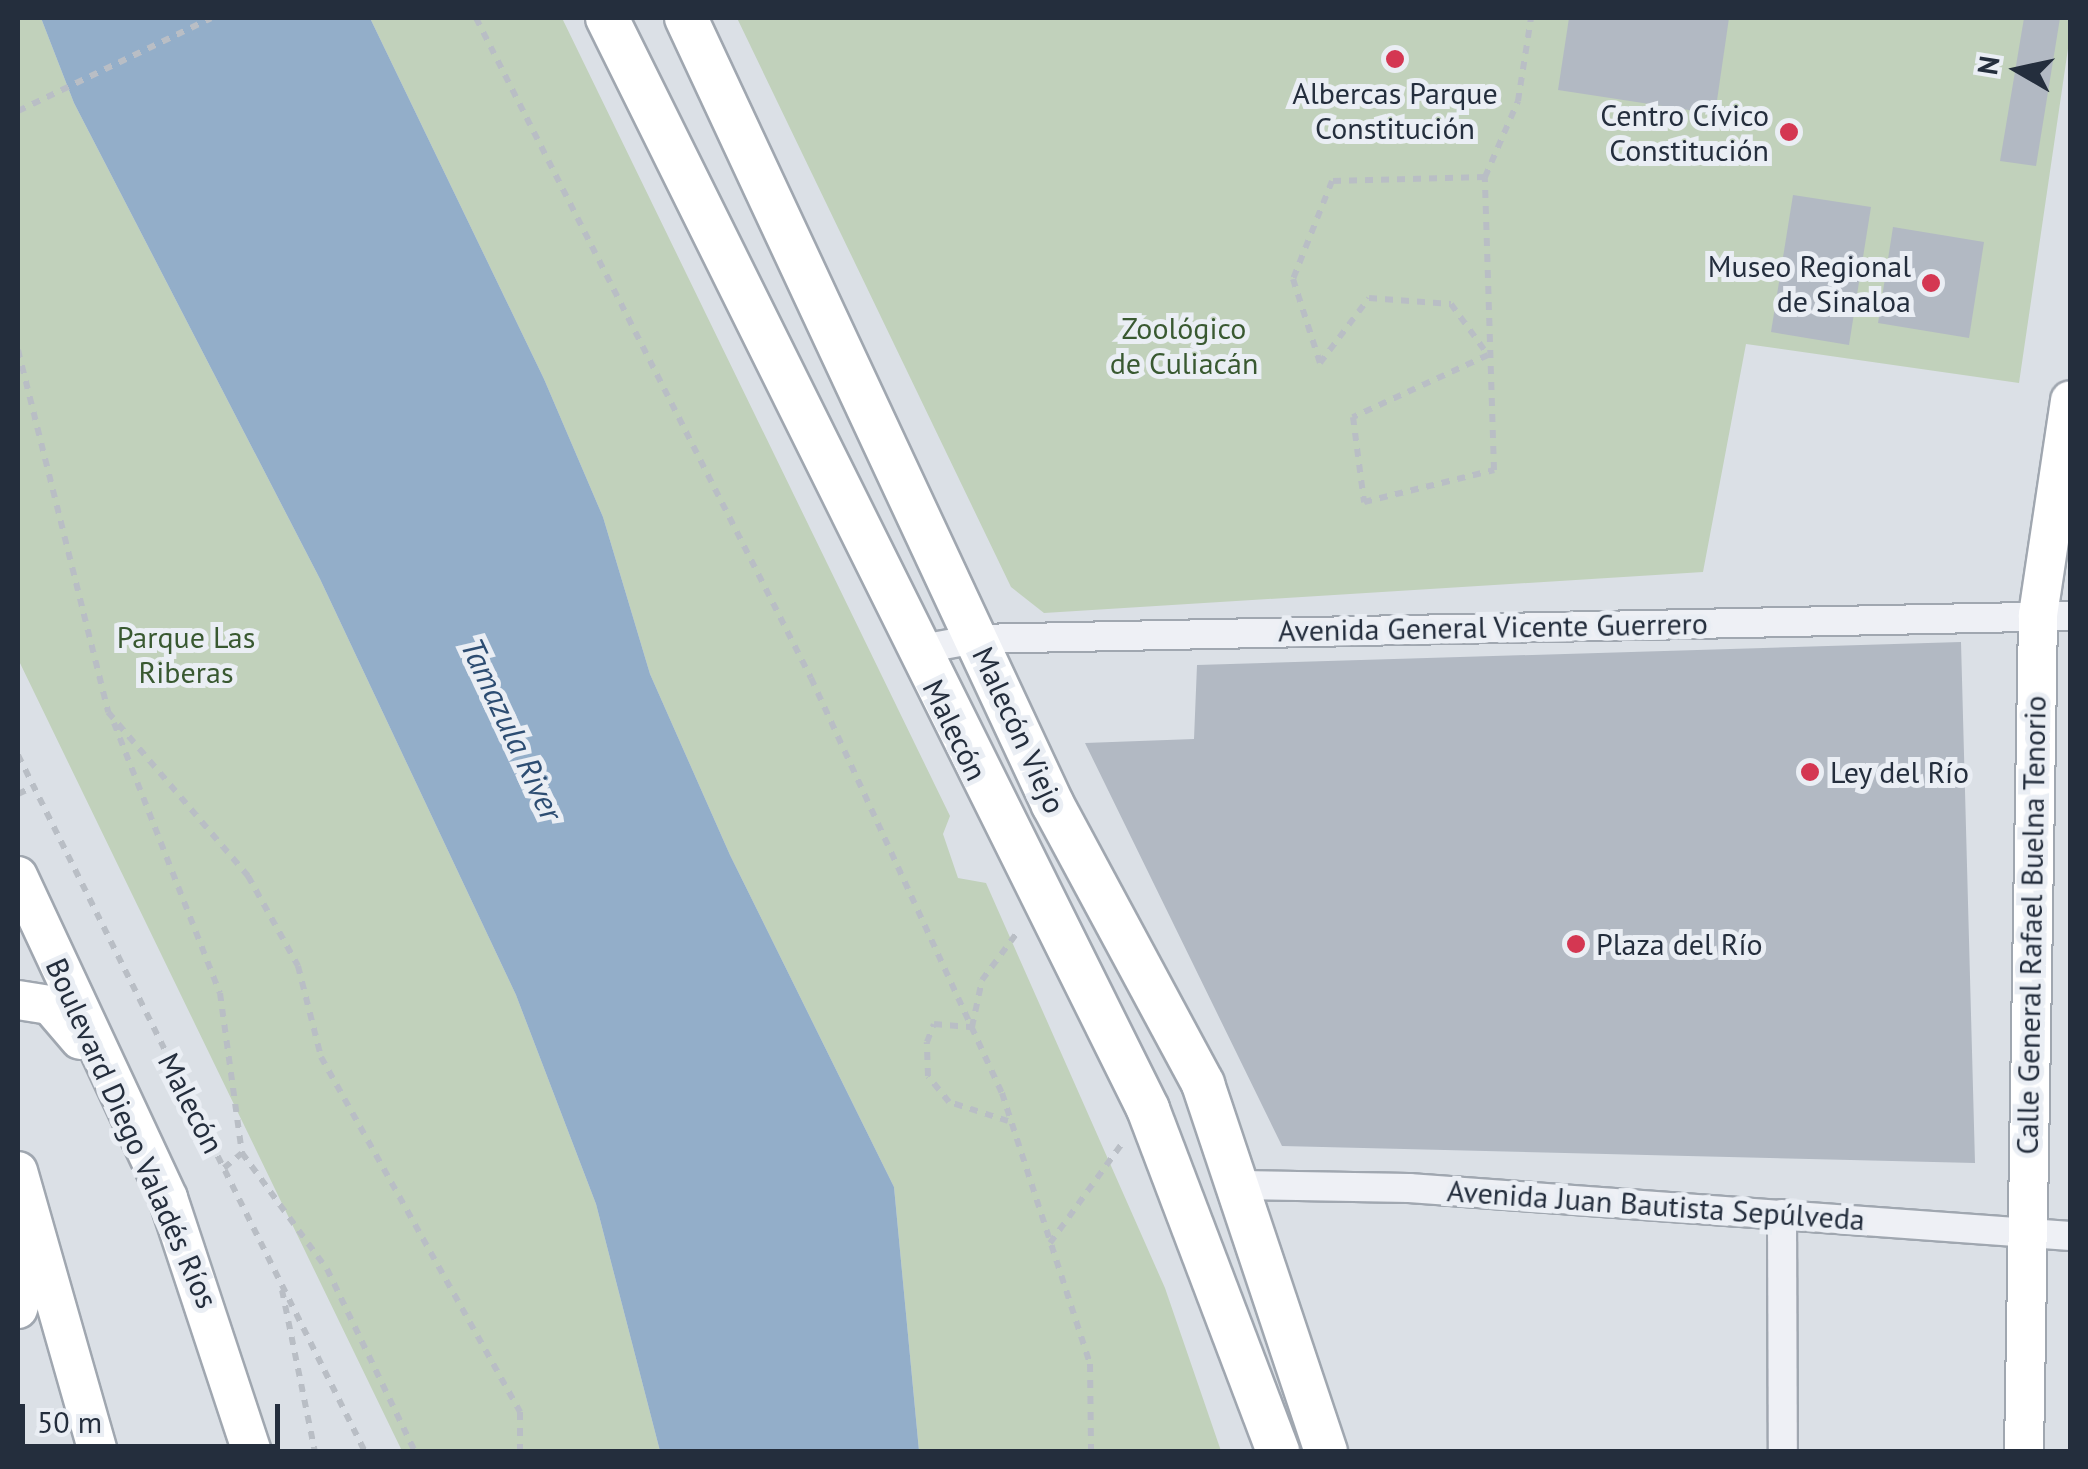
<!DOCTYPE html>
<html>
<head>
<meta charset="utf-8">
<style>
	body { margin:0 }
	#map { position:relative; width:2088px; height:1469px; overflow:hidden; background:#dbe0e6; font-family:"PT Sans",sans-serif }
	div>[style] { position:absolute }
	[style*='--x'] { left:calc(var(--x)*1px); top:calc(var(--y)*1px); width:calc(var(--w)*1px); rotate:calc(var(--a)*1deg) }
	.green>* { inset:0; background:#c1d1bb }
	.water>* { inset:0; background:#93aec9 }
	.building>* { inset:0; background:#b2b9c3 }
	.path>* { height:6px; margin-top:-3px; transform-origin:0; background:repeating-linear-gradient(90deg,#b9bec5 0 8px,transparent 0 16px) }
	.roads { filter:drop-shadow(2px 0 #a0a7b0) drop-shadow(-2px 0 #a0a7b0) drop-shadow(0 2px #a0a7b0) drop-shadow(0 -2px #a0a7b0) }
	.street>* { height:28px; margin:-14px; padding:0 14px; transform-origin:14px; border-radius:14px; background:#eef0f5 }
	.secondary>* { height:38px; margin:-19px; padding:0 19px; transform-origin:19px; border-radius:19px; background:#fff }
	.primary>* { height:42px; margin:-21px; padding:0 21px; transform-origin:21px; border-radius:21px; background:#fff }
	.dots>* { width:28px; height:28px; translate:-50% -50%; box-sizing:border-box; border:5px solid #eaeef4; border-radius:50% }
	span { translate:-50% -50%; white-space:nowrap; text-align:center; line-height:1.15; -webkit-text-stroke:10px #eaeef4; paint-order:stroke }
	.poi-label { font-size:30px; color:#242e3d }
	.right { translate:-100% -50%; text-align:right }
	.left { translate:0 -50%; text-align:left }
	.park-label { font-size:30px; color:#395931 }
	.street-label { font-size:30px; color:#242e3d }
	.water-label { font-size:32px; color:#2d4d72; font-style:italic }
	.frame { position:absolute; inset:0; border:20px solid #242e3d; pointer-events:none }
	.north { position:absolute; left:1968px; top:20px; width:100px; height:100px; -webkit-text-stroke:8px #eaeef4; paint-order:stroke; rotate:279deg; font-size:28px; font-weight:700; line-height:40px; text-align:center; color:#242e3d }
	.north::after { content:''; display:block; margin:auto; width:35px; height:45px; background:#242e3d; clip-path:polygon(50% 0,100% 100%,50% 72%,0 100%) }
	.scale { position:absolute; left:20px; top:1404px; width:260px; height:45px; box-sizing:border-box; border:5px solid #242e3d; border-top:0; padding-left:12px; font-size:30px; line-height:35px; white-space:nowrap; color:#242e3d; -webkit-text-stroke:8px #eaeef4; paint-order:stroke }
</style>
</head>
<body>
<div id="map">
	<div class="green">
		<div style="clip-path:polygon(18px 18px,41px 18px,74px 103px,320px 579px,516px 995px,596px 1204px,660px 1451px,402px 1451px,18px 659px)"></div>
		<div style="clip-path:polygon(370px 18px,562px 18px,950px 816px,943px 834px,958px 878px,986px 883px,1165px 1288px,1221px 1451px,919px 1451px,894px 1187px,730px 855px,650px 674px,603px 517px,544px 379px)"></div>
		<div style="clip-path:polygon(737px 18px,2070px 18px,2070px 35px,2019px 383px,1746px 344px,1703px 572px,1044px 613px,1011px 587px)"></div>
	</div>
	<div class="water">
		<div style="clip-path:polygon(41px 18px,370px 18px,544px 379px,603px 517px,650px 674px,730px 855px,894px 1187px,919px 1451px,660px 1451px,596px 1204px,516px 995px,320px 579px,74px 103px)"></div>
	</div>
	<div class="building">
		<div style="clip-path:polygon(1569px 18px,1729px 18px,1715px 114px,1558px 90px)"></div>
		<div style="clip-path:polygon(2024px 18px,2060px 18px,2036px 166px,2000px 161px)"></div>
		<div style="clip-path:polygon(1793px 195px,1871px 207px,1849px 345px,1771px 332px)"></div>
		<div style="clip-path:polygon(1893px 227px,1984px 242px,1969px 338px,1878px 323px)"></div>
		<div style="clip-path:polygon(1961px 642px,1975px 1163px,1282px 1146px,1085px 743px,1194px 739px,1197px 665px)"></div>
	</div>
	<div class="path">
		<div style="--x:476;--y:18;--w:740;--a:63.09"></div>
		<div style="--x:811;--y:678;--w:457;--a:65.3"></div>
		<div style="--x:1002;--y:1093;--w:285;--a:72"></div>
		<div style="--x:1090;--y:1364;--w:88;--a:89.3"></div>
		<div style="--x:18;--y:111;--w:214;--a:-25.7"></div>
		<div style="--x:1485;--y:177;--w:153;--a:178.5"></div>
		<div style="--x:1332;--y:181;--w:105;--a:111.7"></div>
		<div style="--x:1293;--y:279;--w:88;--a:72.2"></div>
		<div style="--x:1320;--y:363;--w:81;--a:-53"></div>
		<div style="--x:1369;--y:298;--w:82;--a:4.2"></div>
		<div style="--x:1451;--y:304;--w:63;--a:54"></div>
		<div style="--x:1488;--y:355;--w:149;--a:155.3"></div>
		<div style="--x:1353;--y:417;--w:86;--a:82.6"></div>
		<div style="--x:1364;--y:502;--w:134;--a:-13.8"></div>
		<div style="--x:1494;--y:470;--w:293;--a:-91.8"></div>
		<div style="--x:1485;--y:177;--w:83;--a:-66.5"></div>
		<div style="--x:1518;--y:101;--w:84;--a:-81.1"></div>
		<div style="--x:18;--y:350;--w:373;--a:76"></div>
		<div style="--x:108;--y:712;--w:216;--a:49.5"></div>
		<div style="--x:248;--y:876;--w:103;--a:60.9"></div>
		<div style="--x:298;--y:966;--w:94;--a:75.8"></div>
		<div style="--x:321;--y:1057;--w:407;--a:60.7"></div>
		<div style="--x:520;--y:1412;--w:40;--a:90"></div>
		<div style="--x:114;--y:723;--w:290;--a:68.6"></div>
		<div style="--x:220;--y:993;--w:162;--a:82.2"></div>
		<div style="--x:242;--y:1153;--w:144;--a:53.8"></div>
		<div style="--x:327;--y:1269;--w:203;--a:64.3"></div>
		<div style="--x:18;--y:755;--w:779;--a:63.53"></div>
		<div style="--x:18;--y:794;--w:17;--a:-25"></div>
		<div style="--x:1008;--y:1121;--w:62;--a:-162.1"></div>
		<div style="--x:949;--y:1102;--w:33;--a:-129"></div>
		<div style="--x:928;--y:1076;--w:34;--a:-92"></div>
		<div style="--x:927;--y:1042;--w:19;--a:-69"></div>
		<div style="--x:934;--y:1024;--w:38;--a:5"></div>
		<div style="--x:972;--y:1027;--w:48;--a:-78"></div>
		<div style="--x:982;--y:980;--w:62;--a:-53.5"></div>
		<div style="--x:224;--y:1168;--w:23;--a:-40"></div>
		<div style="--x:1050;--y:1243;--w:125;--a:-54.1"></div>
		<div style="--x:282;--y:1290;--w:165;--a:78.5"></div>
	</div>
	<div class="roads">
		<div class="street">
			<div style="--x:916;--y:650;--w:61;--a:-10.4"></div>
			<div style="--x:976;--y:639;--w:1094;--a:-1.2"></div>
			<div style="--x:1242;--y:1185;--w:167;--a:1"></div>
			<div style="--x:1409;--y:1188;--w:663;--a:4.15"></div>
			<div style="--x:1782;--y:1214;--w:238;--a:89.8"></div>
		</div>
		<div class="secondary">
			<div style="--x:18;--y:876;--w:355;--a:65"></div>
			<div style="--x:168;--y:1198;--w:268;--a:71.7"></div>
			<div style="--x:18;--y:1000;--w:32;--a:9"></div>
			<div style="--x:50;--y:1005;--w:46;--a:49.4"></div>
			<div style="--x:18;--y:1171;--w:292;--a:74.1"></div>
			<div style="--x:18;--y:1309;--w:62;--a:-73"></div>
			<div style="--x:2024;--y:1452;--w:837;--a:-89.04"></div>
			<div style="--x:2038;--y:615;--w:217;--a:-81.5"></div>
		</div>
		<div class="primary">
			<div style="--x:607;--y:18;--w:1218;--a:63.62"></div>
			<div style="--x:1148;--y:1109;--w:367;--a:69.2"></div>
			<div style="--x:686;--y:18;--w:868;--a:65"></div>
			<div style="--x:1053;--y:805;--w:317;--a:61.7"></div>
			<div style="--x:1203;--y:1084;--w:388;--a:71.5"></div>
		</div>
	</div>
	<div class="dots">
		<div style="left:1395px;top:59px;background:#d43752"></div>
		<div style="left:1789px;top:132px;background:#d43752"></div>
		<div style="left:1931px;top:283px;background:#d43752"></div>
		<div style="left:1810px;top:772px;background:#d43752"></div>
		<div style="left:1576px;top:944px;background:#d43752"></div>
	</div>
	<div class="poi-label">
		<span style="left:1395px;top:110px">Albercas Parque<br>Constitución</span>
		<span class="right" style="left:1769px;top:132px">Centro Cívico<br>Constitución</span>
		<span class="right" style="left:1911px;top:283px">Museo Regional<br>de Sinaloa</span>
		<span class="left" style="left:1830px;top:772px">Ley del Río</span>
		<span class="left" style="left:1596px;top:944px">Plaza del Río</span>
	</div>
	<div class="park-label">
		<span style="left:1184px;top:345px">Zoológico<br>de Culiacán</span>
		<span style="left:186px;top:654px">Parque Las<br>Riberas</span>
	</div>
	<div class="street-label">
		<span style="left:1493px;top:627px;rotate:-1deg">Avenida General Vicente Guerrero</span>
		<span style="left:955px;top:730px;rotate:64deg">Malecón</span>
		<span style="left:1019px;top:730px;rotate:65deg">Malecón Viejo</span>
		<span style="left:2031px;top:925px;rotate:-89deg">Calle General Rafael Buelna Tenorio</span>
		<span style="left:191px;top:1103px;rotate:63deg">Malecón</span>
		<span style="left:132px;top:1133px;rotate:66deg">Boulevard Diego Valadés Ríos</span>
		<span style="left:1656px;top:1205px;rotate:4deg">Avenida Juan Bautista Sepúlveda</span>
	</div>
	<div class="water-label">
		<span style="left:512px;top:729px;rotate:65deg">Tamazula River</span>
	</div>
	<div class="frame"></div>
	<div class="north">N</div>
	<div class="scale">50 m</div>
</div>
</body>
</html>
